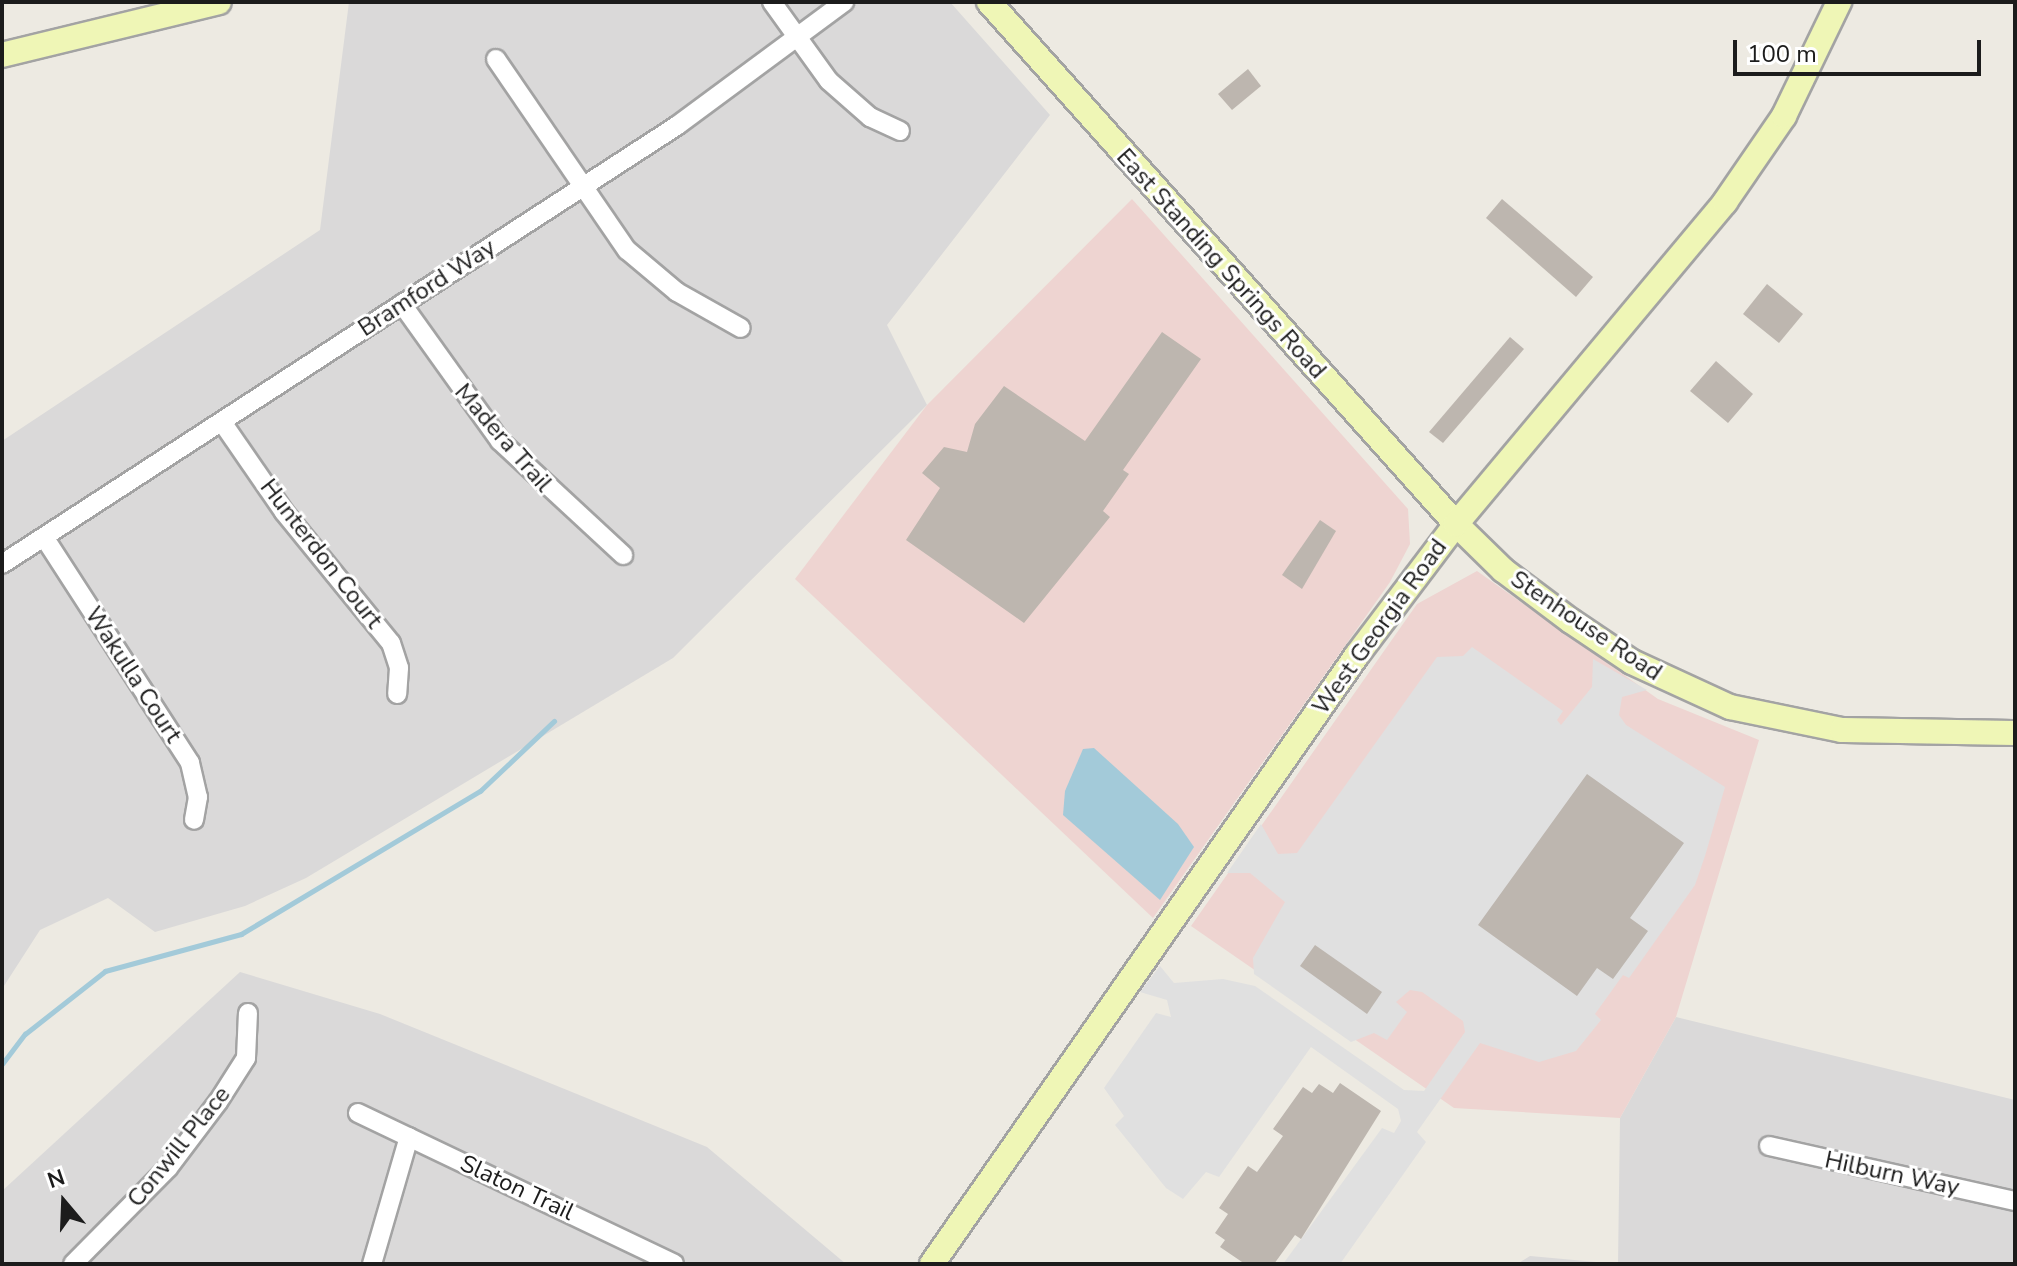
<!DOCTYPE html>
<html>
<head>
<meta charset="utf-8">
<style>
	body { margin:0 }
	#map { position:relative; width:2017px; height:1266px; overflow:hidden; background:#edeae2; font-family:"Nunito Sans",sans-serif }
	div>[style] { position:absolute }
	[style*='--x'] { left:calc(var(--x)*1px); top:calc(var(--y)*1px); width:calc(var(--w)*1px); rotate:calc(var(--a)*1deg) }
	.residential>* { inset:0; background:#dad9d9 }
	.commercial>* { inset:0; background:#eed4d1 }
	.parking>* { inset:0; background:#e0e0e0 }
	.water>* { inset:0; background:#a3cad9 }
	.stream>* { height:5px; margin:-2.5px; padding:0 2.5px; transform-origin:2.5px; border-radius:2.5px; background:#a3cad9 }
	.building>* { inset:0; background:#bdb6af }
	.roads { filter:drop-shadow(2px 0 #a3a3a3) drop-shadow(-2px 0 #a3a3a3) drop-shadow(0 2px #a3a3a3) drop-shadow(0 -2px #a3a3a3) }
	.street>* { height:18px; margin:-9px; padding:0 9px; transform-origin:9px; border-radius:9px; background:#fff }
	.secondary>* { height:24px; margin:-12px; padding:0 12px; transform-origin:12px; border-radius:12px; background:#eff6b6 }
	span { translate:-50% -50%; white-space:nowrap; text-align:center; line-height:1.15; -webkit-text-stroke:6px #fff; paint-order:stroke }
	.street-label { font-size:24px; color:#1c1c1c }
	.frame { position:absolute; inset:0; border:4px solid #1c1c1c; pointer-events:none }
	.north { position:absolute; left:24px; top:1162px; width:80px; height:80px; -webkit-text-stroke:6px #fff; paint-order:stroke; rotate:341deg; font-size:22px; font-weight:700; line-height:32px; text-align:center; color:#1c1c1c }
	.north::after { content:''; display:block; margin:auto; width:28px; height:36px; background:#1c1c1c; clip-path:polygon(50% 0,100% 100%,50% 72%,0 100%) }
	.scale { position:absolute; left:1733px; top:40px; width:248px; height:36px; box-sizing:border-box; border:4px solid #1c1c1c; border-top:0; padding-left:10px; font-size:24px; line-height:28px; white-space:nowrap; color:#1c1c1c; -webkit-text-stroke:6px #fff; paint-order:stroke }
</style>
</head>
<body>
<div id="map">
	<div class="residential">
		<div style="clip-path:polygon(349px 2px,950px 2px,1050px 115px,887px 325px,927px 405px,673px 658px,306px 878px,245px 906px,155px 932px,108px 898px,40px 930px,2px 989px,2px 1010px,2px 441px,320px 230px)"></div>
		<div style="clip-path:polygon(240px 972px,380px 1014px,707px 1147px,846px 1264px,2px 1264px,2px 1191px)"></div>
		<div style="clip-path:polygon(1676px 1017px,2015px 1100px,2015px 1264px,1517px 1264px,1530px 1256px,1618px 1264px,1620px 1118px)"></div>
	</div>
	<div class="commercial">
		<div style="clip-path:polygon(1132px 199px,1408px 509px,1410px 544px,1390px 582px,1153px 918px,795px 579px,927px 405px)"></div>
		<div style="clip-path:polygon(1477px 571px,1658px 699px,1759px 740px,1676px 1017px,1620px 1118px,1454px 1108px,1191px 926px,1417px 604px)"></div>
	</div>
	<div class="parking">
		<div style="clip-path:polygon(1472px 647px,1563px 711px,1557px 720px,1561px 725px,1592px 687px,1593px 659px,1647px 690px,1622px 697px,1619px 715px,1626px 725px,1725px 787px,1705px 856px,1695px 885px,1629px 978px,1623px 975px,1595px 1014px,1601px 1020px,1576px 1051px,1539px 1062px,1480px 1043px,1417px 1132px,1426px 1142px,1340px 1264px,1283px 1264px,1382px 1128px,1394px 1133px,1401px 1121px,1398px 1109px,1311px 1047px,1219px 1177px,1206px 1172px,1183px 1199px,1166px 1188px,1115px 1125px,1124px 1116px,1104px 1088px,1156px 1013px,1171px 1017px,1167px 1000px,1140px 992px,1160px 966px,1174px 983px,1223px 979px,1255px 986px,1404px 1090px,1424px 1091px,1465px 1032px,1463px 1021px,1422px 992px,1410px 990px,1396px 1002px,1407px 1012px,1387px 1040px,1374px 1033px,1351px 1042px,1254px 974px,1253px 958px,1285px 902px,1250px 873px,1227px 873px,1261px 824px,1278px 854px,1297px 853px,1437px 657px,1463px 656px)"></div>
	</div>
	<div class="water">
		<div style="clip-path:polygon(1094px 748px,1178px 824px,1194px 847px,1160px 900px,1063px 815px,1065px 791px,1083px 749px)"></div>
	</div>
	<div class="stream">
		<div style="--x:2;--y:1064;--w:38;--a:-53"></div>
		<div style="--x:25;--y:1034;--w:102;--a:-38.2"></div>
		<div style="--x:105;--y:971;--w:141;--a:-15.2"></div>
		<div style="--x:241;--y:934;--w:279;--a:-30.9"></div>
		<div style="--x:480;--y:791;--w:102;--a:-43.4"></div>
	</div>
	<div class="building">
		<div style="clip-path:polygon(1248px 69px,1261px 86px,1232px 110px,1218px 94px)"></div>
		<div style="clip-path:polygon(1502px 199px,1593px 277px,1576px 297px,1486px 218px)"></div>
		<div style="clip-path:polygon(1767px 284px,1803px 314px,1779px 343px,1743px 314px)"></div>
		<div style="clip-path:polygon(1162px 332px,1201px 359px,1123px 470px,1129px 474px,1103px 511px,1110px 517px,1024px 623px,906px 540px,940px 488px,922px 473px,944px 447px,967px 452px,975px 424px,1004px 386px,1085px 441px)"></div>
		<div style="clip-path:polygon(1510px 337px,1524px 349px,1443px 443px,1429px 432px)"></div>
		<div style="clip-path:polygon(1716px 361px,1753px 394px,1728px 423px,1690px 391px)"></div>
		<div style="clip-path:polygon(1320px 520px,1336px 531px,1302px 589px,1282px 575px)"></div>
		<div style="clip-path:polygon(1587px 774px,1684px 843px,1630px 918px,1648px 931px,1613px 979px,1597px 968px,1577px 996px,1478px 925px)"></div>
		<div style="clip-path:polygon(1315px 945px,1382px 992px,1367px 1014px,1300px 966px)"></div>
		<div style="clip-path:polygon(1340px 1083px,1381px 1111px,1301px 1239px,1295px 1235px,1274px 1264px,1245px 1264px,1220px 1247px,1225px 1240px,1215px 1233px,1228px 1214px,1219px 1208px,1248px 1166px,1257px 1172px,1283px 1136px,1273px 1129px,1303px 1087px,1312px 1093px,1319px 1084px,1333px 1093px)"></div>
	</div>
	<div class="roads">
		<div class="street">
			<div style="--x:772;--y:2;--w:97;--a:54.2"></div>
			<div style="--x:829;--y:81;--w:55;--a:41.3"></div>
			<div style="--x:870;--y:117;--w:33;--a:25"></div>
			<div style="--x:496;--y:59;--w:232;--a:55.6"></div>
			<div style="--x:627;--y:250;--w:65;--a:40"></div>
			<div style="--x:677;--y:292;--w:73;--a:29.4"></div>
			<div style="--x:402;--y:304;--w:168;--a:54.4"></div>
			<div style="--x:500;--y:441;--w:168;--a:42.8"></div>
			<div style="--x:222;--y:422;--w:109;--a:55.4"></div>
			<div style="--x:284;--y:512;--w:169;--a:50.8"></div>
			<div style="--x:391;--y:643;--w:26;--a:72"></div>
			<div style="--x:399;--y:668;--w:26;--a:94"></div>
			<div style="--x:44;--y:537;--w:269;--a:57.1"></div>
			<div style="--x:190;--y:763;--w:35;--a:77"></div>
			<div style="--x:198;--y:797;--w:23;--a:100"></div>
			<div style="--x:2;--y:564;--w:806;--a:-33"></div>
			<div style="--x:678;--y:125;--w:207;--a:-36.5"></div>
			<div style="--x:358;--y:1113;--w:350;--a:25.5"></div>
			<div style="--x:1769;--y:1146;--w:252;--a:12.6"></div>
			<div style="--x:73;--y:1264;--w:135;--a:-45.3"></div>
			<div style="--x:168;--y:1168;--w:83;--a:-52.9"></div>
			<div style="--x:218;--y:1102;--w:52;--a:-57.5"></div>
			<div style="--x:246;--y:1058;--w:45;--a:-87.5"></div>
			<div style="--x:372;--y:1264;--w:132;--a:-73.8"></div>
		</div>
		<div class="secondary">
			<div style="--x:989;--y:2;--w:700;--a:48.18"></div>
			<div style="--x:1456;--y:524;--w:66;--a:44.4"></div>
			<div style="--x:1503;--y:570;--w:85;--a:36.9"></div>
			<div style="--x:1571;--y:621;--w:73;--a:33.9"></div>
			<div style="--x:1632;--y:662;--w:108;--a:24.7"></div>
			<div style="--x:1730;--y:707;--w:114;--a:11.6"></div>
			<div style="--x:1842;--y:730;--w:173;--a:1"></div>
			<div style="--x:2;--y:55;--w:223;--a:-13.7"></div>
			<div style="--x:932;--y:1264;--w:743;--a:-55.09"></div>
			<div style="--x:1357;--y:655;--w:164;--a:-52.9"></div>
			<div style="--x:1456;--y:524;--w:420;--a:-50.1"></div>
			<div style="--x:1725;--y:202;--w:104;--a:-55.5"></div>
			<div style="--x:1784;--y:116;--w:127;--a:-64.2"></div>
		</div>
	</div>
	<div class="street-label">
		<span style="left:1221px;top:264px;rotate:48deg">East Standing Springs Road</span>
		<span style="left:427px;top:288px;rotate:-33deg">Bramford Way</span>
		<span style="left:503px;top:438px;rotate:49deg">Madera Trail</span>
		<span style="left:321px;top:554px;rotate:52deg">Hunterdon Court</span>
		<span style="left:1586px;top:626px;rotate:34deg">Stenhouse Road</span>
		<span style="left:1380px;top:627px;rotate:-54deg">West Georgia Road</span>
		<span style="left:133px;top:675px;rotate:57deg">Wakulla Court</span>
		<span style="left:179px;top:1147px;rotate:-51deg">Conwill Place</span>
		<span style="left:1892px;top:1174px;rotate:12deg">Hilburn Way</span>
		<span style="left:517px;top:1188px;rotate:25deg">Slaton Trail</span>
	</div>
	<div class="frame"></div>
	<div class="north">N</div>
	<div class="scale">100 m</div>
</div>
</body>
</html>
